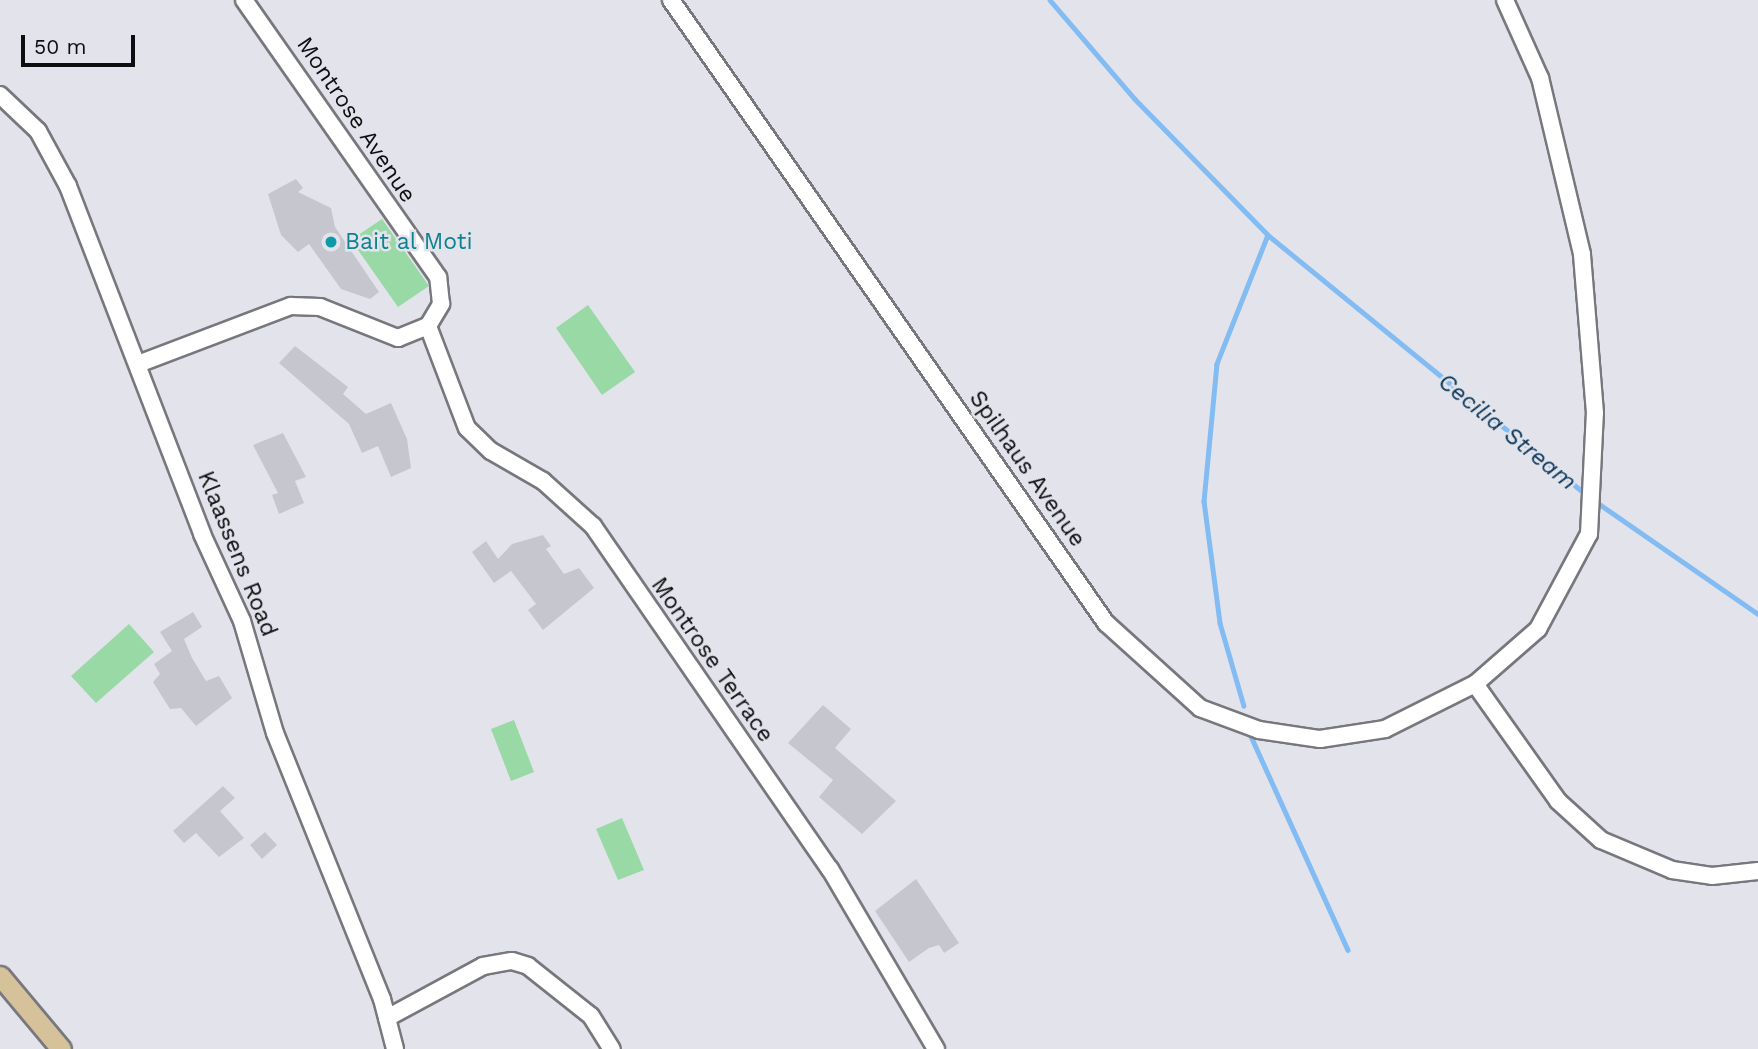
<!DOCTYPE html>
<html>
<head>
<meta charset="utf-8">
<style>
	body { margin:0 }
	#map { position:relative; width:1758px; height:1049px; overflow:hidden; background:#e3e4eb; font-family:"Work Sans",sans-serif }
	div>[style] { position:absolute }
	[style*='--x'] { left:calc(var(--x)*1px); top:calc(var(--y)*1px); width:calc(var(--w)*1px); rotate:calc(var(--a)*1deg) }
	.green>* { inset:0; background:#98d9a5 }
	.stream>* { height:4.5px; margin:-2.25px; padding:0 2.25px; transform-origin:2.25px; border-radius:2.25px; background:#83bbf3 }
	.building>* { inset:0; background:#c6c7ce }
	.roads { filter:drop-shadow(2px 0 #77777d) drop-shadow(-2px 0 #77777d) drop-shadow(0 2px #77777d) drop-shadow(0 -2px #77777d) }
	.minor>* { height:16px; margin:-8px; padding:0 8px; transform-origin:8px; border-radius:8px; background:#fff }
	.major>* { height:19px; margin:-9.5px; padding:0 9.5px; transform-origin:9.5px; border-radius:9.5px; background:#d5c29a }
	.dots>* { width:19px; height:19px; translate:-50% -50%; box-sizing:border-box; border:4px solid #e3e4eb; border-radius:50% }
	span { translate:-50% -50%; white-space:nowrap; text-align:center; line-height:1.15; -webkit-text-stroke:5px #e3e4eb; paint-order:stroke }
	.street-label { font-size:23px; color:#0d0e10 }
	.culture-label { font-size:23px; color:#0d838f }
	.left { translate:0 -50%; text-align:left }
	.water-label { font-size:24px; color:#0b3559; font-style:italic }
	.scale { position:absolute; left:21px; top:35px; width:114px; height:32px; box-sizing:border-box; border:4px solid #0d0e10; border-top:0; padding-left:9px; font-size:21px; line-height:24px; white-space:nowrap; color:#0d0e10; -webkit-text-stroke:5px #e3e4eb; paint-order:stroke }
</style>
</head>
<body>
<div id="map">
	<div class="green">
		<div style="clip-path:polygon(382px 219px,429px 286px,398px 307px,351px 240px)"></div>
		<div style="clip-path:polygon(588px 305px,635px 372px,602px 395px,556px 328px)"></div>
		<div style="clip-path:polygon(129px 624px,154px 652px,96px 703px,71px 676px)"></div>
		<div style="clip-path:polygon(514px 720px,534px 772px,511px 781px,491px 729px)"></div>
		<div style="clip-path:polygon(622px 818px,644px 870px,618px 880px,596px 829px)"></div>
	</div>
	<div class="stream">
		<div style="--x:1050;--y:0;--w:130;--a:49.4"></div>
		<div style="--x:1135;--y:99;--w:190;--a:45.6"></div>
		<div style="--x:1268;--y:235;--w:139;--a:111.6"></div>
		<div style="--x:1217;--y:364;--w:138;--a:95.4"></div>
		<div style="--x:1204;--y:501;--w:123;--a:82.5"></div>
		<div style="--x:1220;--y:623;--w:86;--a:73.9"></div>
		<div style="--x:1268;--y:235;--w:413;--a:39.2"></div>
		<div style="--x:1595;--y:501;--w:198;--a:34.7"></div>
		<div style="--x:1250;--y:734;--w:237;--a:65.6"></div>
	</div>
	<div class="building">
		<div style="clip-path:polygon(296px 179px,303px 188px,298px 192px,331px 208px,335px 227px,379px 292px,370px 299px,341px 289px,309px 244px,298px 252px,281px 235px,268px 194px)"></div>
		<div style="clip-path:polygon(295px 346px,348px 387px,343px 394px,366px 414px,391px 403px,407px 439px,411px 468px,391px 477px,378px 446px,362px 453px,349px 424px,279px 363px)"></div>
		<div style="clip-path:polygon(283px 433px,306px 477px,295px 481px,304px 503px,279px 514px,272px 495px,278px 493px,253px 445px)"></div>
		<div style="clip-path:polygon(543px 535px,551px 546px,546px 549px,564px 574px,579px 568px,594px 588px,543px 630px,528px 610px,536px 604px,511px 571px,494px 583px,472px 552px,486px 541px,498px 559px,512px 544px)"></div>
		<div style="clip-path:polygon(193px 612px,202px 627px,184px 639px,192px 658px,206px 681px,219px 676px,232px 698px,196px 726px,181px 708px,170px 709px,153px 682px,160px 674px,154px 664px,172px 651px,160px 632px)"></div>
		<div style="clip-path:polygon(823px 705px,851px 729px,835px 748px,896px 801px,862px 834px,819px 797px,833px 780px,788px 743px)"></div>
		<div style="clip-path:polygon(223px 786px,235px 798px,220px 811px,244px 838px,219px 857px,196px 833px,184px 843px,173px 831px)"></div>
		<div style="clip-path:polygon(265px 832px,277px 845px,262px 859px,250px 845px)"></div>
		<div style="clip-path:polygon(916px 879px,959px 943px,944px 953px,939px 945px,929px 948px,909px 962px,875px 911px)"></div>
	</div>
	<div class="roads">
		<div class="minor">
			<div style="--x:671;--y:0;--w:760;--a:55.08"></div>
			<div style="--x:1106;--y:623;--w:127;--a:42.1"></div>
			<div style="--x:1200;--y:708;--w:63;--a:20.4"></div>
			<div style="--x:1259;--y:730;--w:62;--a:8.4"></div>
			<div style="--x:1320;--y:739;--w:66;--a:-8.7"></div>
			<div style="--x:1385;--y:729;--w:101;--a:-26.6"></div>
			<div style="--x:1475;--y:684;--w:84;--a:-41.1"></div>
			<div style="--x:1538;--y:629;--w:108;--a:-61.8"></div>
			<div style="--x:1589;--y:534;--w:121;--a:-87.2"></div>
			<div style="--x:1595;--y:413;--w:160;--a:-94.7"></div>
			<div style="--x:1582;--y:254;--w:181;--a:-103.4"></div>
			<div style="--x:1540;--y:78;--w:85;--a:-114.2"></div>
			<div style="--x:0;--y:95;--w:52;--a:43.5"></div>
			<div style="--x:38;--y:131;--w:63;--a:61.4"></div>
			<div style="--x:68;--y:186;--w:373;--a:68.9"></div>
			<div style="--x:202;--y:534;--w:96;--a:65.3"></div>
			<div style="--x:242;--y:621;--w:117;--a:73.6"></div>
			<div style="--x:275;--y:733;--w:287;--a:68.1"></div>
			<div style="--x:382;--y:999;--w:52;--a:75.4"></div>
			<div style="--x:428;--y:326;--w:109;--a:69.1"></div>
			<div style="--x:467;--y:428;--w:33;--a:44"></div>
			<div style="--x:491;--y:451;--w:60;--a:30"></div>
			<div style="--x:543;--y:481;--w:67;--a:42"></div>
			<div style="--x:593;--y:526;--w:417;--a:55.4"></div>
			<div style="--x:830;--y:869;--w:209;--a:59.5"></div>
			<div style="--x:138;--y:364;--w:164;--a:-20.8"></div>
			<div style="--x:291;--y:306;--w:29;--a:2"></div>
			<div style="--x:320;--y:307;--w:84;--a:21.7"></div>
			<div style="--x:398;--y:338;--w:32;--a:-22"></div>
			<div style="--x:428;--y:326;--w:26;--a:-59"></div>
			<div style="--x:441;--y:304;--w:27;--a:-96"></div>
			<div style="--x:438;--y:277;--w:338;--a:-125"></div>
			<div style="--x:1475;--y:684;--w:143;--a:54.6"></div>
			<div style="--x:1558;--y:801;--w:58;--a:42.2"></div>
			<div style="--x:1601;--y:840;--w:77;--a:22.9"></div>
			<div style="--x:1672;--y:870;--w:40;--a:8.5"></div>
			<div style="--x:1712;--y:876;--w:46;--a:-6.2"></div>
			<div style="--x:387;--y:1018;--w:109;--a:-28.4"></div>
			<div style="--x:483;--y:966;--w:29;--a:-10"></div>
			<div style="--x:512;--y:961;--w:17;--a:17"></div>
			<div style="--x:528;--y:966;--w:80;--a:38.4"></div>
			<div style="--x:591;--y:1016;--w:39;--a:58"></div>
		</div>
		<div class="major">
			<div style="--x:0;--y:976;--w:95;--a:50.1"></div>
		</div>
	</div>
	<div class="dots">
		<div style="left:331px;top:242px;background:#0f9aa8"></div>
	</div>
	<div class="street-label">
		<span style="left:356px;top:120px;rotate:56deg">Montrose Avenue</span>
		<span style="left:1027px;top:469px;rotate:55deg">Spilhaus Avenue</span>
		<span style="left:237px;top:554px;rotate:68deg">Klaassens Road</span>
		<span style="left:712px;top:660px;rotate:55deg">Montrose Terrace</span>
	</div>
	<div class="culture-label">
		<span class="left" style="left:345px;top:242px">Bait al Moti</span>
	</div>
	<div class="water-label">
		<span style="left:1507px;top:432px;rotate:39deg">Cecilia Stream</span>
	</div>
	<div class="scale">50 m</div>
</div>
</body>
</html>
